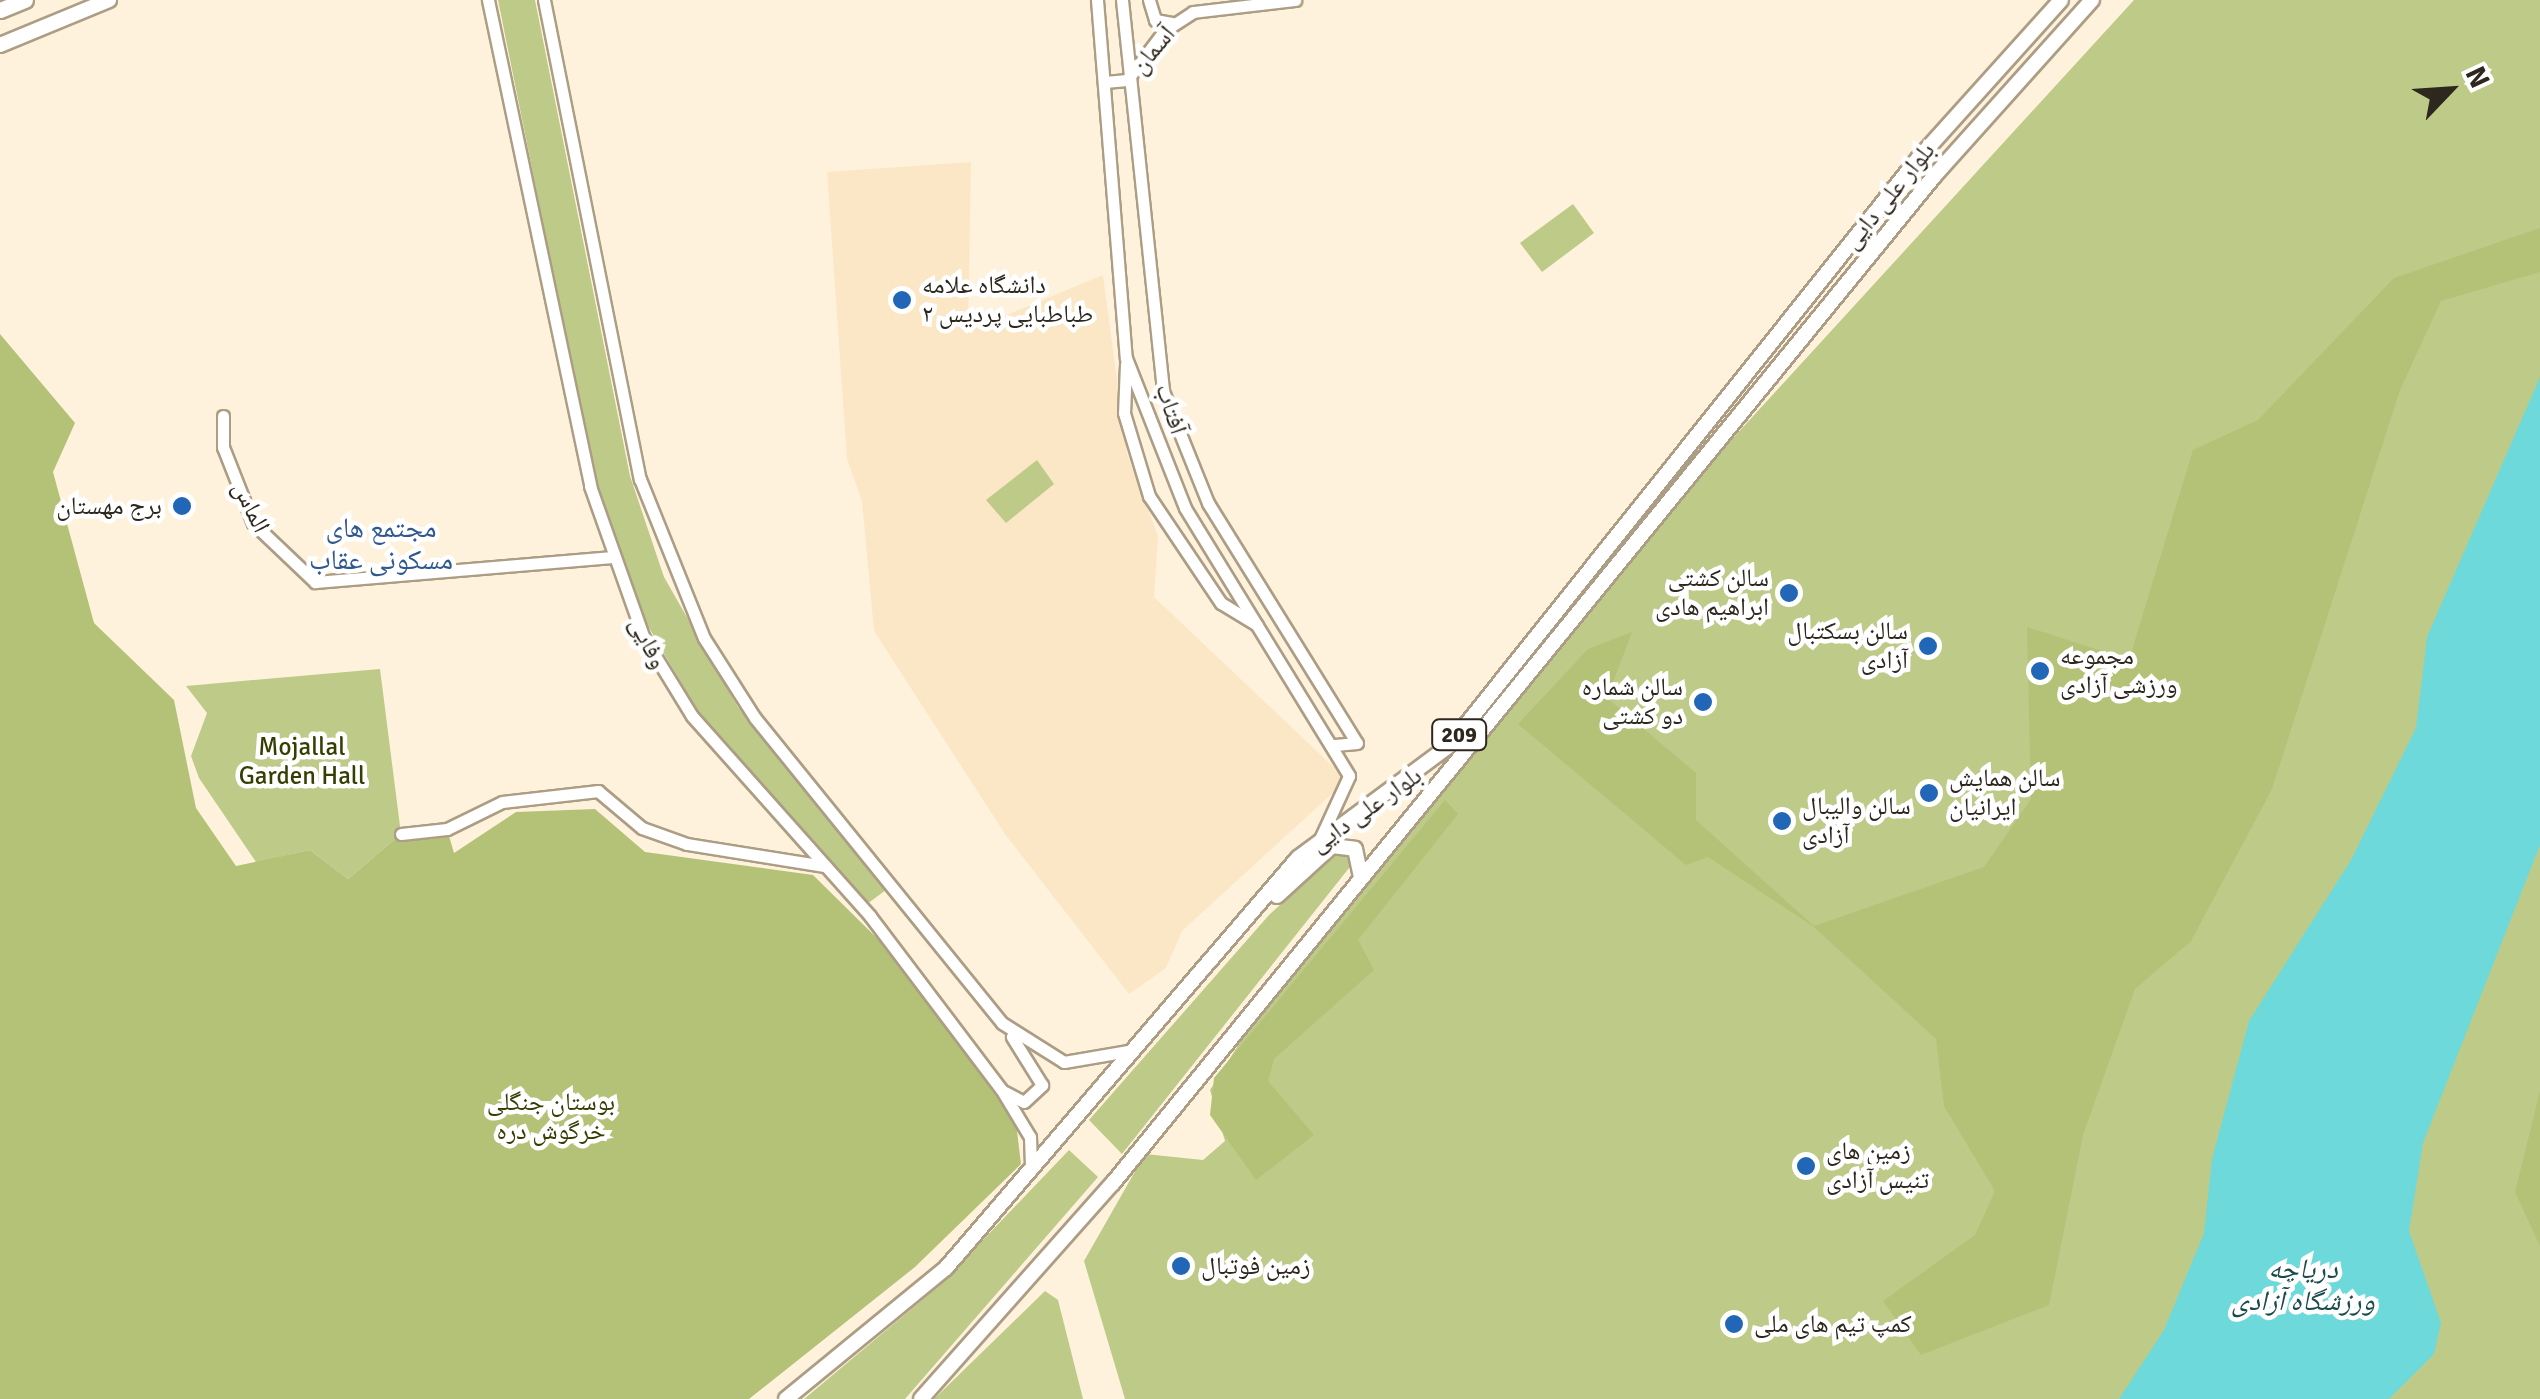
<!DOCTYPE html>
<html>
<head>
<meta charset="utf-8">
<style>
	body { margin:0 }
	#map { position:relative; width:2540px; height:1399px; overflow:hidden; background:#fef2dc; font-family:Signika,"Noto Naskh Arabic",sans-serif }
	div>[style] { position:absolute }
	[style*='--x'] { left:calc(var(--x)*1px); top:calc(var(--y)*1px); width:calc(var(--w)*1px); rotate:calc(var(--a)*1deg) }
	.built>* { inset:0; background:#fbe7c6 }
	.green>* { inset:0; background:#bdca88 }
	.forest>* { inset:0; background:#b4c278 }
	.water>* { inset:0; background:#6ed9da }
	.roads { filter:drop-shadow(2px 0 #ac9d84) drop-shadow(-2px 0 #ac9d84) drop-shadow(0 2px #ac9d84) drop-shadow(0 -2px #ac9d84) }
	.minor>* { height:11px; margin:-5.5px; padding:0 5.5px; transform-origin:5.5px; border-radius:5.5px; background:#fff }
	.major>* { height:14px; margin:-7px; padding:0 7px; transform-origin:7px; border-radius:7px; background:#fff }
	.highway>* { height:15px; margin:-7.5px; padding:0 7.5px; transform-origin:7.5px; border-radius:7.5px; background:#fff }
	.dots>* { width:28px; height:28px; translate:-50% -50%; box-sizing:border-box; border:5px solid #fff; border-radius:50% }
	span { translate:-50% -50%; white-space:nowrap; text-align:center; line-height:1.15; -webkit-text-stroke:9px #fff; paint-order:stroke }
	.shield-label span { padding:2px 8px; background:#fff; border:2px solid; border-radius:8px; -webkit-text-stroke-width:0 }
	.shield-label { font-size:22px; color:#2d271d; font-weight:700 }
	.street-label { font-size:25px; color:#2d271d }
	.poi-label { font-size:25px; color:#2d271d }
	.left { translate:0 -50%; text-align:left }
	.right { translate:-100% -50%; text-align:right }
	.park-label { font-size:25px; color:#363e02 }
	.neighbourhood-label { font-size:28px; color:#2e588e }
	.water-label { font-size:28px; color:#1b4b4b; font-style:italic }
	.north { position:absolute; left:2400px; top:40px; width:100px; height:100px; -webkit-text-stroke:8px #fff; paint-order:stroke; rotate:65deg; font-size:28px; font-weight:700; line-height:40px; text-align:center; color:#2d271d }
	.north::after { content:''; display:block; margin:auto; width:35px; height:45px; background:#2d271d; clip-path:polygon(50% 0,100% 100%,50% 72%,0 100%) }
</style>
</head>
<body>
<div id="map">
	<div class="built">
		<div style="clip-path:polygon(971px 162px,968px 331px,1103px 275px,1127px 454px,1158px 536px,1154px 597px,1341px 774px,1336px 790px,1182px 931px,1166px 968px,1129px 994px,1005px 834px,874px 631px,862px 501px,847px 459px,827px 172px)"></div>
	</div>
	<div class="green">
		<div style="clip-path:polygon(498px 0,535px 0,630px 476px,664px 577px,738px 707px,890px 887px,867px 904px,704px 722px,641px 614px,596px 486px)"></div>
		<div style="clip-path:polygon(2134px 0,2540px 0,2540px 1399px,1125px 1399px,1084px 1261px,1145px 1154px,1203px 1160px,1225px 1141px,1210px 1090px,1271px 993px,1692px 483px)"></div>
		<div style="clip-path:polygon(1573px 204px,1594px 233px,1542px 272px,1520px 243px)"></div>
		<div style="clip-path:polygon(1037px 460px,1054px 484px,1006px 523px,986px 500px)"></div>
		<div style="clip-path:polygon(380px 669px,401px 834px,348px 879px,310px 850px,256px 862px,199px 778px,191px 756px,207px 713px,186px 686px)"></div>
		<div style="clip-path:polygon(1340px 851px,1353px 863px,1122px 1154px,1089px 1120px,1269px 915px)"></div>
		<div style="clip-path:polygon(1069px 1150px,1098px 1177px,905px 1399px,804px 1399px,939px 1286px)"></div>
		<div style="clip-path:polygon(1045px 1291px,1058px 1300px,1083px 1399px,934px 1399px)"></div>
	</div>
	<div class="forest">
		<div style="clip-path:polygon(2540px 228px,2540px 272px,2441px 301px,2400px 390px,2272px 789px,2191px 941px,2135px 989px,2083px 1135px,2049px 1305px,1921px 1355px,1883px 1301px,1975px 1235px,1995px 1191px,1944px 1106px,1936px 1039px,1814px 927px,1708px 857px,1686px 865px,1518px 724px,1588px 649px,1632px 632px,1607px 698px,1696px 773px,1696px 820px,1814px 926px,1984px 867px,2031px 799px,2027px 627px,2129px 660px,2193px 450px,2258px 420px,2394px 278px)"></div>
		<div style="clip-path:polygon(0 334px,75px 423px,53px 472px,94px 623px,174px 700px,196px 808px,236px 866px,310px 850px,348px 879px,401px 834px,447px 829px,454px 853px,516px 812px,595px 809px,645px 852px,813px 875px,888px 949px,1016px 1123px,1021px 1164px,915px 1267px,749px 1399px,0 1399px)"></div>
		<div style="clip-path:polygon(1445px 800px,1458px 814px,1358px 940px,1374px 970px,1274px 1059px,1268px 1081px,1314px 1135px,1256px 1180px,1210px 1115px,1214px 1078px)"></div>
		<div style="clip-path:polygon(2540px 1091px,2540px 1246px,2515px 1192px)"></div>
	</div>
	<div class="water">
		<div style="clip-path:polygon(2540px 377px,2540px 845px,2423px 1143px,2409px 1231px,2441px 1323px,2434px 1354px,2389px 1399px,2119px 1399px,2164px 1330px,2204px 1233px,2212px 1159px,2249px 1021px,2351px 860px,2416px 728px,2427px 637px)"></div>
	</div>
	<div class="roads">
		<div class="minor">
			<div style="--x:488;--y:0;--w:497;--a:78.1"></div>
			<div style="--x:590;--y:486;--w:159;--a:70.5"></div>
			<div style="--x:643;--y:636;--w:94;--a:58.5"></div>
			<div style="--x:692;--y:716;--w:268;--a:48.3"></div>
			<div style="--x:870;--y:916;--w:217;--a:52.9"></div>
			<div style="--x:1001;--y:1089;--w:56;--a:58.9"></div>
			<div style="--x:1030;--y:1137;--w:33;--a:88"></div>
			<div style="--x:544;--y:0;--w:489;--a:78.7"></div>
			<div style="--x:640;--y:479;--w:171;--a:68.1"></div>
			<div style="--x:704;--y:638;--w:95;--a:57.5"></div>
			<div style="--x:755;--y:718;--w:392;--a:51"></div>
			<div style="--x:1002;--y:1023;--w:73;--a:32.2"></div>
			<div style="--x:1064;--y:1062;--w:71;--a:-9.7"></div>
			<div style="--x:1097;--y:0;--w:359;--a:85.4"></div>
			<div style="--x:1126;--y:358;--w:161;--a:68.5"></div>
			<div style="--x:1185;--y:508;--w:314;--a:58.5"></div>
			<div style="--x:1349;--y:776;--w:67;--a:114.7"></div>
			<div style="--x:1122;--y:0;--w:393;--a:84"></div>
			<div style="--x:1163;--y:391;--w:121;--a:68.1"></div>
			<div style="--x:1208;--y:503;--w:282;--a:58.2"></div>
			<div style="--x:1357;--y:743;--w:25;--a:175"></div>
			<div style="--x:1149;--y:0;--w:21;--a:73"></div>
			<div style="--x:1155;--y:20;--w:17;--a:10"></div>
			<div style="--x:1105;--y:82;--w:22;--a:-5"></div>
			<div style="--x:1127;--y:80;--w:61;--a:-52.9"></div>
			<div style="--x:1164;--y:31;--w:35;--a:-33"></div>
			<div style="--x:1193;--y:12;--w:103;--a:-6.7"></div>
			<div style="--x:1126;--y:364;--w:49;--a:92.3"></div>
			<div style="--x:1124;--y:413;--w:87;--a:73.2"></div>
			<div style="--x:1149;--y:496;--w:129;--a:56.1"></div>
			<div style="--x:1221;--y:603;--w:42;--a:31.4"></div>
			<div style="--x:223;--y:416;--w:31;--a:90"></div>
			<div style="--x:223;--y:447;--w:82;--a:68.5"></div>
			<div style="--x:253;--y:523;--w:86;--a:43.6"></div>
			<div style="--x:315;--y:582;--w:296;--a:-4.8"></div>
			<div style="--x:401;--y:834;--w:46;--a:-6.2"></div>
			<div style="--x:447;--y:829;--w:61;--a:-26.1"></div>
			<div style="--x:502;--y:802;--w:97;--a:-6.5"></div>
			<div style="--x:598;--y:791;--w:57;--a:40.1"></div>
			<div style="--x:642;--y:828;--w:48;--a:19.6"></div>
			<div style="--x:687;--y:844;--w:140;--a:9.1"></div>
			<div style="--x:1005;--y:1092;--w:21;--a:28"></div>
			<div style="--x:1024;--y:1102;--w:25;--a:-43"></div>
			<div style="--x:1042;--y:1085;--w:57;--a:-122"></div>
		</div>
		<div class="major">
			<div style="--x:0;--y:45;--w:118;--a:-22.4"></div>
			<div style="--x:1277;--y:896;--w:74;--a:-42.3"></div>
			<div style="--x:1332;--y:846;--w:23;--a:7"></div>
			<div style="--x:1355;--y:849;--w:30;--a:78"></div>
			<div style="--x:786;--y:1399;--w:207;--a:-39.3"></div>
			<div style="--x:946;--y:1268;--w:540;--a:-49.35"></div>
			<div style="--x:1298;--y:858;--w:189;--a:-36.6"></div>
			<div style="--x:1450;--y:745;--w:749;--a:-51.4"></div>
			<div style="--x:1917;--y:160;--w:215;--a:-48"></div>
			<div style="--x:921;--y:1399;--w:289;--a:-48.4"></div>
			<div style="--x:1113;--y:1183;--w:1301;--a:-50.8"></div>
			<div style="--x:1935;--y:175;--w:235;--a:-48.1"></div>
		</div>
		<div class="highway">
			<div style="--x:0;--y:10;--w:27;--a:-22"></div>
		</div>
	</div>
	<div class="dots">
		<div style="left:902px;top:300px;background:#2266b7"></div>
		<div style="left:182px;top:506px;background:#2266b7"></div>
		<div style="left:1789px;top:593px;background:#2266b7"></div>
		<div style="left:1928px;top:646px;background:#2266b7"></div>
		<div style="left:2040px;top:671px;background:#2266b7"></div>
		<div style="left:1703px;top:702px;background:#2266b7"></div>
		<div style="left:1929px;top:793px;background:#2266b7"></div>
		<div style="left:1782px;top:821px;background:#2266b7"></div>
		<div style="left:1806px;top:1166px;background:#2266b7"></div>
		<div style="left:1181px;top:1266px;background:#2266b7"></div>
		<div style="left:1734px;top:1324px;background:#2266b7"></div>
	</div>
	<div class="shield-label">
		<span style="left:1459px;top:735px">209</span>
	</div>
	<div class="street-label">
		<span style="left:1153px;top:50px;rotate:-50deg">آسمان</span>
		<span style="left:1889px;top:196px;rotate:-51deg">بلوار علی دایی</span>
		<span style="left:1171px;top:409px;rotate:72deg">آفتاب</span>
		<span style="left:251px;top:507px;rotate:64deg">الماس</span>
		<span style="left:648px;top:643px;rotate:63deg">وفایی</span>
		<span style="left:1366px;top:810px;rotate:-35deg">بلوار علی دایی</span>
	</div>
	<div class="poi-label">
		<span class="left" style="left:922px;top:300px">دانشگاه علامه<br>طباطبایی پردیس ۲</span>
		<span class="right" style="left:162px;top:506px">برج مهستان</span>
		<span class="right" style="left:1769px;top:593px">سالن کشتی<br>ابراهیم هادی</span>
		<span class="right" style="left:1908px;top:646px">سالن بسکتبال<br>آزادی</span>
		<span class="left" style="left:2060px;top:671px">مجموعه<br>ورزشی آزادی</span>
		<span class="right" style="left:1683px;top:702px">سالن شماره<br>دو کشتی</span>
		<span class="left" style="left:1949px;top:793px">سالن همایش<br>ایرانیان</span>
		<span class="left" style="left:1802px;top:821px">سالن والیبال<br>آزادی</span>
		<span class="left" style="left:1826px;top:1166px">زمین های<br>تنیس آزادی</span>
		<span class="left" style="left:1201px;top:1266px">زمین فوتبال</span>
		<span class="left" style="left:1754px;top:1324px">کمپ تیم های ملی</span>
	</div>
	<div class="park-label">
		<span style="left:302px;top:762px">Mojallal<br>Garden Hall</span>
		<span style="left:551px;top:1117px">بوستان جنگلی<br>خرگوش دره</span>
	</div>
	<div class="neighbourhood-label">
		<span style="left:381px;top:544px">مجتمع های<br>مسکونی عقاب</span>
	</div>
	<div class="water-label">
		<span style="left:2303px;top:1285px">دریاچه<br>ورزشگاه آزادی</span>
	</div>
	<div class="north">N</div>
</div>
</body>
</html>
